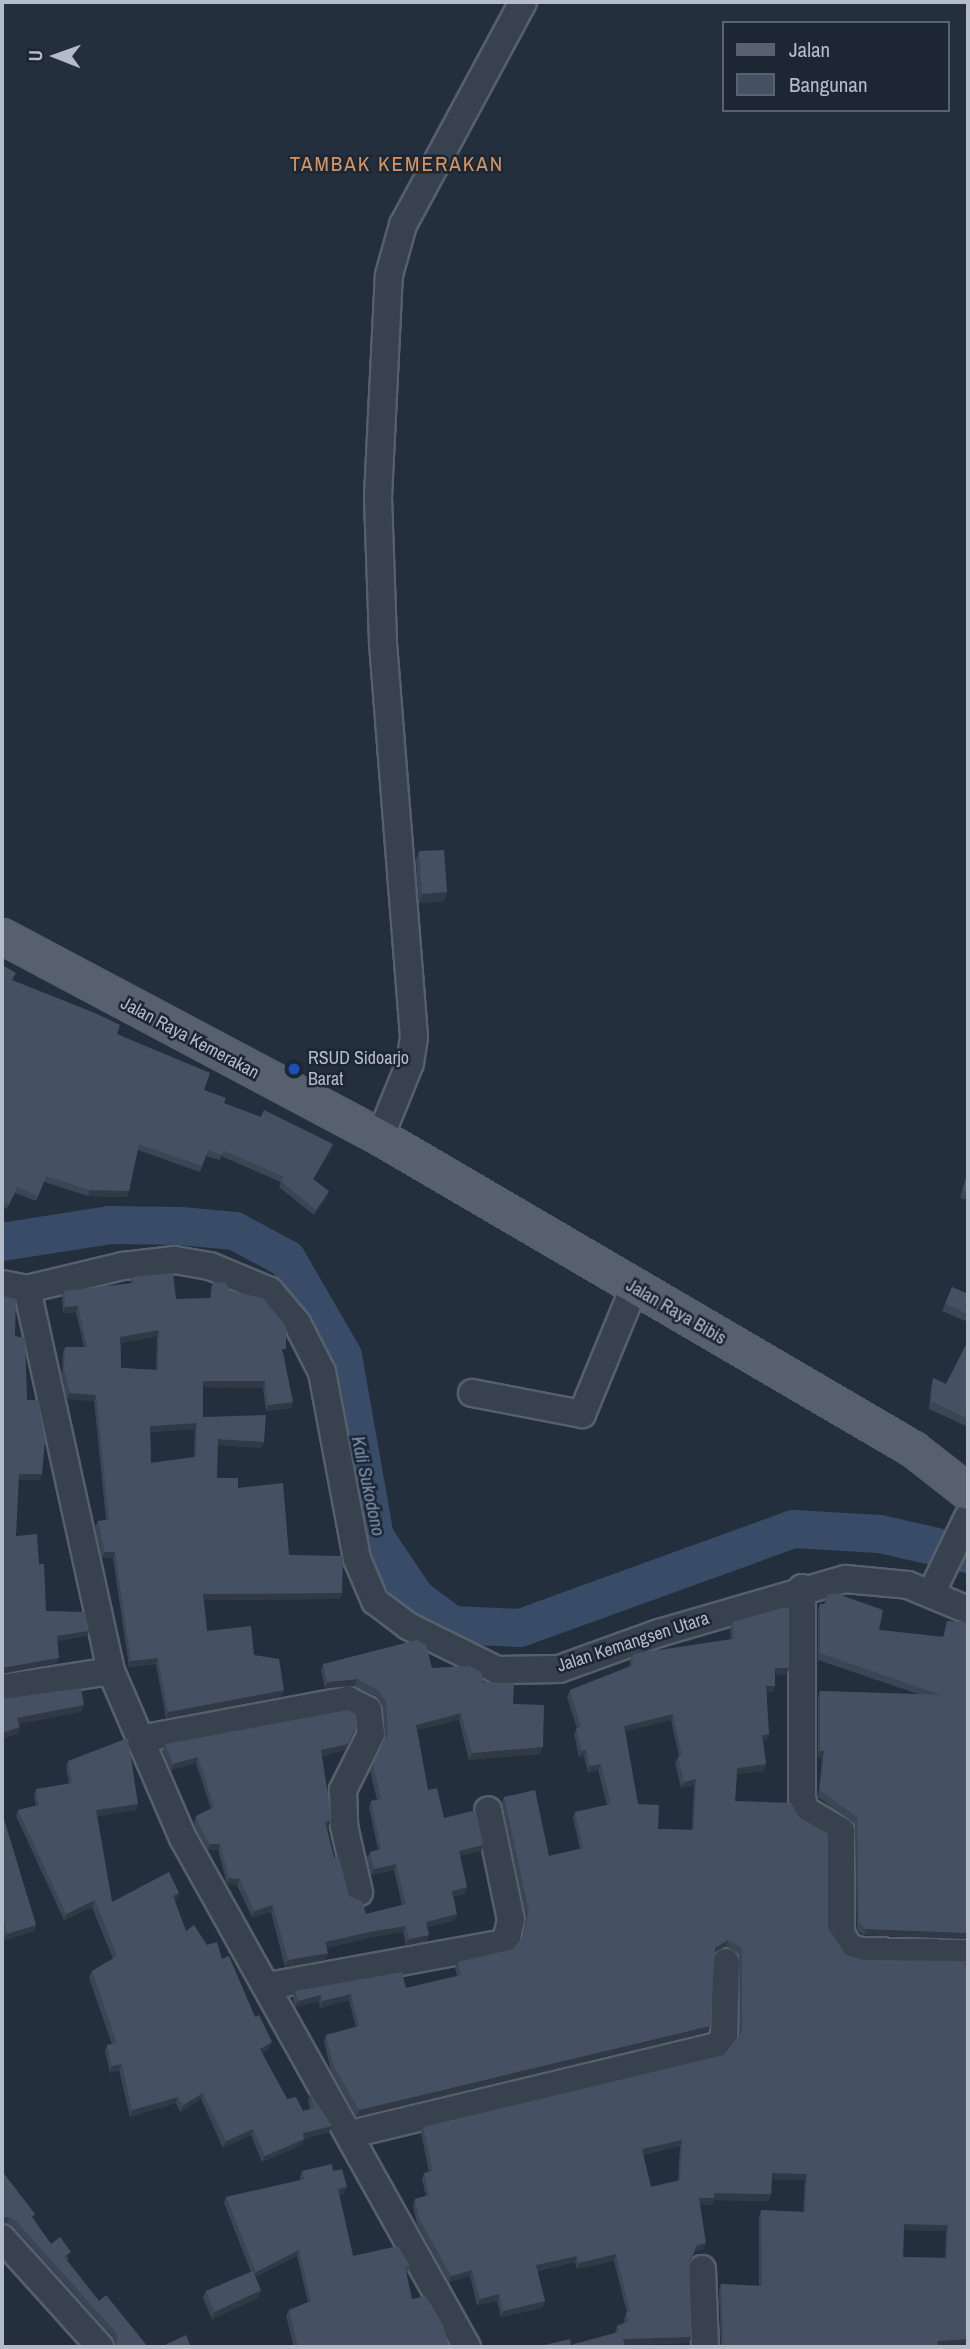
<!DOCTYPE html>
<html>
<head>
<meta charset="utf-8">
<style>
	body { margin:0 }
	#map { position:relative; width:970px; height:2349px; overflow:hidden; background:#242f3e; font-family:"Archivo Narrow",sans-serif }
	div>[style] { position:absolute }
	[style*='--x'] { left:calc(var(--x)*1px); top:calc(var(--y)*1px); width:calc(var(--w)*1px); rotate:calc(var(--a)*1deg) }
	.river>* { height:38px; margin:-19px; padding:0 19px; transform-origin:19px; border-radius:19px; background:#394c67 }
	.roads { filter:drop-shadow(2px 0 #565f6c) drop-shadow(-2px 0 #565f6c) drop-shadow(0 2px #565f6c) drop-shadow(0 -2px #565f6c) }
	.minor>* { height:26px; margin:-13px; padding:0 13px; transform-origin:13px; border-radius:13px; background:#38414e }
	.major>* { height:33px; margin:-16.5px; padding:0 16.5px; transform-origin:16.5px; border-radius:16.5px; background:#56606e }
	.wall>* { inset:0; background:#3b4654 }
	.shaded-wall>* { inset:0; background:#303945 }
	.building>* { inset:0; background:#455162 }
	.dots>* { width:19px; height:19px; translate:-50% -50%; box-sizing:border-box; border:4px solid #1d2633; border-radius:50% }
	span { translate:-50% -50%; white-space:nowrap; text-align:center; line-height:1.15; -webkit-text-stroke:5px #1d2633; paint-order:stroke }
	.street-label { font-size:18px; color:#b4bcc9 }
	.poi-label { font-size:18px; color:#b4bcc9 }
	.left { translate:0 -50%; text-align:left }
	.water-label { font-size:19px; color:#7c92b1; font-style:italic }
	.quarter-label { font-size:21px; color:#d59563; letter-spacing:2px }
	.frame { position:absolute; inset:0; border:4px solid #b4bcc9; pointer-events:none }
	.legend { position:absolute; left:722px; top:21px; width:228px; height:91px; box-sizing:border-box; background:#1d2633; border:2px solid #59626f; margin:0; padding:9px 12px; list-style:none; font-size:21px; color:#b4bcc9 }
	.legend li { display:flex; align-items:center; gap:14px; height:35px }
	.legend b { width:35px; border:2px solid #59626f }
	.north { position:absolute; left:21px; top:21px; width:70px; height:70px; -webkit-text-stroke:5px #1d2633; paint-order:stroke; rotate:271deg; font-size:19px; font-weight:700; line-height:28px; text-align:center; color:#b4bcc9 }
	.north::after { content:''; display:block; margin:auto; width:24px; height:32px; background:#b4bcc9; clip-path:polygon(50% 0,100% 100%,50% 72%,0 100%) }
</style>
</head>
<body>
<div id="map">
	<div class="river">
		<div style="--x:2;--y:1242;--w:109;--a:-8.9"></div>
		<div style="--x:110;--y:1225;--w:71;--a:0.8"></div>
		<div style="--x:181;--y:1226;--w:54;--a:5.3"></div>
		<div style="--x:235;--y:1231;--w:59;--a:28.3"></div>
		<div style="--x:287;--y:1259;--w:112;--a:60"></div>
		<div style="--x:343;--y:1356;--w:184;--a:80"></div>
		<div style="--x:375;--y:1537;--w:73;--a:56.1"></div>
		<div style="--x:416;--y:1598;--w:45;--a:36.9"></div>
		<div style="--x:452;--y:1625;--w:68;--a:2.5"></div>
		<div style="--x:520;--y:1628;--w:291;--a:-19.9"></div>
		<div style="--x:794;--y:1529;--w:86;--a:3.3"></div>
		<div style="--x:880;--y:1534;--w:90;--a:12.8"></div>
	</div>
	<div class="roads">
		<div class="minor">
			<div style="--x:380;--y:1137;--w:80;--a:-67.9"></div>
			<div style="--x:410;--y:1063;--w:26;--a:-81"></div>
			<div style="--x:414;--y:1037;--w:397;--a:-94.5"></div>
			<div style="--x:383;--y:641;--w:144;--a:-92"></div>
			<div style="--x:378;--y:497;--w:222;--a:-87.2"></div>
			<div style="--x:389;--y:275;--w:52;--a:-74.4"></div>
			<div style="--x:403;--y:225;--w:253;--a:-61.7"></div>
			<div style="--x:2;--y:1284;--w:25;--a:11"></div>
			<div style="--x:27;--y:1289;--w:99;--a:-13.5"></div>
			<div style="--x:123;--y:1266;--w:52;--a:-6.6"></div>
			<div style="--x:175;--y:1260;--w:36;--a:10"></div>
			<div style="--x:210;--y:1266;--w:65;--a:22.6"></div>
			<div style="--x:270;--y:1291;--w:42;--a:49.8"></div>
			<div style="--x:297;--y:1323;--w:55;--a:63"></div>
			<div style="--x:322;--y:1372;--w:190;--a:79.4"></div>
			<div style="--x:357;--y:1559;--w:46;--a:66.8"></div>
			<div style="--x:375;--y:1601;--w:41;--a:37.1"></div>
			<div style="--x:408;--y:1626;--w:99;--a:26.3"></div>
			<div style="--x:497;--y:1670;--w:62;--a:-0.9"></div>
			<div style="--x:559;--y:1669;--w:106;--a:-19.8"></div>
			<div style="--x:659;--y:1633;--w:194;--a:-16.2"></div>
			<div style="--x:845;--y:1579;--w:63;--a:5.4"></div>
			<div style="--x:908;--y:1585;--w:65;--a:22.6"></div>
			<div style="--x:27;--y:1289;--w:391;--a:77.6"></div>
			<div style="--x:111;--y:1671;--w:182;--a:66.7"></div>
			<div style="--x:183;--y:1838;--w:583;--a:60.84"></div>
			<div style="--x:472;--y:1393;--w:112;--a:10.8"></div>
			<div style="--x:582;--y:1414;--w:136;--a:-67.6"></div>
			<div style="--x:802;--y:1588;--w:210;--a:90"></div>
			<div style="--x:802;--y:1798;--w:12;--a:76"></div>
			<div style="--x:805;--y:1810;--w:42;--a:30.3"></div>
			<div style="--x:841;--y:1831;--w:103;--a:90"></div>
			<div style="--x:841;--y:1934;--w:15;--a:58"></div>
			<div style="--x:849;--y:1947;--w:13;--a:18"></div>
			<div style="--x:861;--y:1951;--w:107;--a:1.1"></div>
			<div style="--x:932;--y:1592;--w:83;--a:-64.4"></div>
			<div style="--x:2;--y:1688;--w:110;--a:-8.9"></div>
			<div style="--x:140;--y:1739;--w:212;--a:-10.6"></div>
			<div style="--x:348;--y:1700;--w:22;--a:27"></div>
			<div style="--x:368;--y:1710;--w:24;--a:83"></div>
			<div style="--x:371;--y:1734;--w:63;--a:116.6"></div>
			<div style="--x:343;--y:1790;--w:36;--a:88"></div>
			<div style="--x:344;--y:1826;--w:68;--a:77.2"></div>
			<div style="--x:268;--y:1986;--w:236;--a:-10.3"></div>
			<div style="--x:500;--y:1944;--w:10;--a:-45"></div>
			<div style="--x:507;--y:1937;--w:17;--a:-77"></div>
			<div style="--x:511;--y:1920;--w:112;--a:-101.8"></div>
			<div style="--x:351;--y:2134;--w:376;--a:-13.5"></div>
			<div style="--x:717;--y:2046;--w:11;--a:-52"></div>
			<div style="--x:724;--y:2037;--w:75;--a:-88.5"></div>
			<div style="--x:2;--y:2238;--w:147;--a:48"></div>
			<div style="--x:702;--y:2269;--w:78;--a:87.8"></div>
		</div>
		<div class="major">
			<div style="--x:2;--y:936;--w:428;--a:28"></div>
			<div style="--x:380;--y:1137;--w:618;--a:30.34"></div>
			<div style="--x:913;--y:1449;--w:70;--a:38"></div>
		</div>
	</div>
	<div class="wall">
		<div style="clip-path:polygon(419px 851px,447px 892px,444px 901px,419px 903px,416px 860px)"></div>
		<div style="clip-path:polygon(2px 965px,13px 981px,117px 1034px,224px 1103px,331px 1150px,313px 1179px,327px 1196px,314px 1215px,279px 1187px,281px 1182px,221px 1156px,220px 1160px,206px 1156px,200px 1172px,138px 1150px,127px 1197px,88px 1196px,44px 1182px,36px 1201px,15px 1193px,7px 1209px,2px 1207px)"></div>
		<div style="clip-path:polygon(968px 1170px,968px 1200px,960px 1198px)"></div>
		<div style="clip-path:polygon(evenodd,132px 1277px,176px 1299px,210px 1298px,211px 1288px,213px 1282px,230px 1291px,284px 1355px,291px 1408px,266px 1411px,263px 1388px,203px 1387px,203px 1417px,262px 1448px,217px 1445px,217px 1478px,238px 1488px,289px 1555px,340px 1599px,204px 1600px,207px 1631px,254px 1655px,284px 1690px,281px 1696px,166px 1718px,156px 1664px,129px 1667px,113px 1558px,102px 1558px,95px 1527px,98px 1521px,106px 1520px,94px 1401px,67px 1399px,62px 1375px,63px 1353px,65px 1347px,84px 1347px,76px 1312px,63px 1313px,62px 1297px,64px 1291px,130px 1284px,132px 1277px,157px 1336px,156px 1370px,121px 1368px,121px 1343px,157px 1336px,132px 1277px,195px 1429px,194px 1457px,151px 1463px,150px 1432px,195px 1429px)"></div>
		<div style="clip-path:polygon(952px 1287px,968px 1294px,968px 1322px,942px 1311px)"></div>
		<div style="clip-path:polygon(968px 1341px,968px 1421px,966px 1426px,929px 1409px,931px 1386px,933px 1378px,946px 1384px)"></div>
		<div style="clip-path:polygon(827px 1595px,879px 1630px,943px 1637px,947px 1621px,968px 1939px,864px 1935px,857px 1930px,855px 1824px,818px 1797px,822px 1758px,818px 1758px,818px 1697px,820px 1691px,918px 1694px,818px 1660px,818px 1610px,820px 1604px,824px 1604px)"></div>
		<div style="clip-path:polygon(evenodd,733px 1622px,786px 1675px,775px 1674px,773px 1692px,767px 1692px,767px 1740px,763px 1741px,766px 1764px,764px 1771px,737px 1774px,735px 1801px,828px 1928px,846px 1955px,863px 1960px,968px 1961px,968px 2345px,937px 2347px,721px 2345px,719px 2290px,721px 2284px,759px 2286px,759px 2217px,761px 2210px,803px 2212px,805px 2180px,772px 2179px,771px 2194px,769px 2201px,714px 2200px,712px 2205px,700px 2204px,704px 2249px,695px 2251px,689px 2265px,689px 2343px,625px 2345px,571px 2345px,615px 2333px,617px 2326px,625px 2323px,624px 2319px,627px 2313px,614px 2261px,577px 2269px,575px 2262px,537px 2271px,545px 2301px,542px 2308px,501px 2317px,497px 2301px,477px 2305px,470px 2276px,449px 2282px,417px 2224px,413px 2205px,415px 2199px,426px 2196px,422px 2179px,424px 2173px,429px 2172px,421px 2133px,423px 2127px,724px 2055px,740px 2034px,739px 1954px,726px 1946px,714px 1953px,710px 2026px,708px 2032px,356px 2117px,331px 2071px,324px 2041px,326px 2035px,356px 2027px,349px 2000px,320px 2008px,319px 2001px,295px 2007px,293px 1998px,295px 1991px,406px 1988px,457px 1976px,455px 1968px,458px 1962px,513px 1949px,523px 1937px,526px 1917px,502px 1803px,504px 1797px,549px 1856px,580px 1849px,573px 1818px,575px 1812px,607px 1805px,598px 1770px,588px 1773px,584px 1756px,579px 1757px,574px 1734px,577px 1728px,567px 1697px,570px 1690px,630px 1666px,630px 1660px,633px 1654px,731px 1639px,730px 1629px,733px 1622px,671px 1720px,679px 1756px,678px 1757px,675px 1763px,681px 1788px,694px 1785px,692px 1830px,658px 1829px,638px 1804px,625px 1731px,671px 1720px,733px 1622px,680px 2146px,678px 2181px,651px 2187px,643px 2155px,680px 2146px,733px 1622px,904px 2230px,946px 2231px,945px 2258px,903px 2257px,904px 2230px)"></div>
		<div style="clip-path:polygon(323px 1664px,432px 1668px,483px 1682px,513px 1704px,540px 1754px,469px 1760px,459px 1720px,417px 1730px,428px 1790px,444px 1818px,483px 1845px,481px 1851px,460px 1856px,467px 1887px,465px 1894px,453px 1896px,455px 1920px,427px 1927px,427px 1941px,406px 1945px,403px 1932px,372px 1937px,326px 1948px,328px 1953px,325px 1960px,285px 1967px,271px 1912px,252px 1917px,237px 1885px,227px 1884px,218px 1850px,208px 1850px,197px 1831px,194px 1823px,196px 1816px,211px 1809px,196px 1763px,171px 1770px,163px 1751px,165px 1744px,355px 1731px,345px 1750px,322px 1756px,328px 1827px,327px 1828px,334px 1858px,349px 1896px,366px 1914px,402px 1905px,394px 1870px,371px 1875px,367px 1858px,370px 1852px,378px 1850px,369px 1807px,371px 1801px,377px 1800px,370px 1771px,385px 1739px,383px 1707px,376px 1696px,355px 1686px,325px 1688px,321px 1670px)"></div>
		<div style="clip-path:polygon(68px 1761px,136px 1810px,97px 1816px,112px 1902px,177px 1899px,174px 1900px,186px 1931px,207px 1945px,222px 1959px,255px 2017px,269px 2049px,262px 2053px,287px 2099px,303px 2111px,310px 2109px,308px 2100px,310px 2093px,332px 2126px,329px 2132px,304px 2139px,302px 2145px,262px 2162px,251px 2135px,223px 2148px,201px 2099px,180px 2112px,176px 2103px,130px 2117px,119px 2070px,110px 2073px,105px 2051px,107px 2045px,112px 2044px,89px 1978px,92px 1971px,113px 1959px,92px 1907px,64px 1920px,16px 1816px,18px 1810px,36px 1806px,34px 1795px,36px 1789px,69px 1784px,66px 1767px)"></div>
		<div style="clip-path:polygon(2px 1813px,36px 1925px,34px 1931px,5px 1940px,2px 1923px)"></div>
		<div style="clip-path:polygon(2px 2171px,33px 2219px,51px 2244px,69px 2258px,67px 2260px,99px 2301px,148px 2347px,115px 2344px,112px 2336px,14px 2227px,6px 2223px,2px 2224px)"></div>
		<div style="clip-path:polygon(302px 2171px,333px 2171px,344px 2193px,339px 2195px,353px 2256px,410px 2266px,407px 2272px,406px 2273px,412px 2299px,449px 2347px,294px 2347px,286px 2316px,289px 2310px,308px 2302px,297px 2256px,255px 2277px,261px 2290px,258px 2298px,212px 2319px,203px 2298px,206px 2291px,251px 2272px,224px 2203px,226px 2197px,301px 2180px,300px 2177px)"></div>
	</div>
	<div class="shaded-wall">
		<div style="clip-path:polygon(447px 892px,444px 901px,419px 903px,422px 894px)"></div>
		<div style="clip-path:polygon(333px 1144px,331px 1150px,311px 1184px,313px 1179px)"></div>
		<div style="clip-path:polygon(90px 1190px,129px 1191px,127px 1197px,88px 1196px)"></div>
		<div style="clip-path:polygon(329px 1191px,327px 1196px,314px 1215px,316px 1210px)"></div>
		<div style="clip-path:polygon(78px 1306px,76px 1312px,63px 1313px,65px 1307px)"></div>
		<div style="clip-path:polygon(159px 1330px,157px 1336px,118px 1344px,120px 1337px)"></div>
		<div style="clip-path:polygon(203px 1381px,265px 1381px,263px 1388px,201px 1387px)"></div>
		<div style="clip-path:polygon(70px 1393px,96px 1395px,94px 1401px,67px 1399px)"></div>
		<div style="clip-path:polygon(293px 1402px,291px 1408px,266px 1411px,268px 1405px)"></div>
		<div style="clip-path:polygon(197px 1423px,195px 1429px,148px 1432px,150px 1426px)"></div>
		<div style="clip-path:polygon(218px 1439px,264px 1442px,262px 1448px,215px 1445px)"></div>
		<div style="clip-path:polygon(19px 1474px,42px 1474px,40px 1480px,17px 1480px)"></div>
		<div style="clip-path:polygon(105px 1552px,115px 1552px,113px 1558px,102px 1558px)"></div>
		<div style="clip-path:polygon(342px 1593px,340px 1599px,201px 1600px,203px 1594px)"></div>
		<div style="clip-path:polygon(89px 1631px,87px 1636px,55px 1642px,57px 1636px)"></div>
		<div style="clip-path:polygon(59px 1658px,57px 1663px,2px 1674px,2px 1668px)"></div>
		<div style="clip-path:polygon(158px 1658px,156px 1664px,129px 1667px,131px 1661px)"></div>
		<div style="clip-path:polygon(775px 1668px,789px 1668px,786px 1675px,772px 1674px)"></div>
		<div style="clip-path:polygon(357px 1679px,355px 1686px,325px 1688px,327px 1682px)"></div>
		<div style="clip-path:polygon(766px 1686px,775px 1686px,773px 1692px,764px 1692px)"></div>
		<div style="clip-path:polygon(284px 1690px,281px 1696px,166px 1718px,168px 1712px)"></div>
		<div style="clip-path:polygon(84px 1705px,81px 1712px,15px 1725px,17px 1718px)"></div>
		<div style="clip-path:polygon(461px 1713px,459px 1720px,414px 1731px,416px 1725px)"></div>
		<div style="clip-path:polygon(673px 1714px,671px 1720px,622px 1732px,624px 1726px)"></div>
		<div style="clip-path:polygon(357px 1725px,345px 1750px,318px 1757px,321px 1750px)"></div>
		<div style="clip-path:polygon(20px 1727px,18px 1734px,2px 1739px,2px 1733px)"></div>
		<div style="clip-path:polygon(769px 1734px,767px 1740px,760px 1741px,762px 1735px)"></div>
		<div style="clip-path:polygon(543px 1747px,540px 1754px,469px 1760px,472px 1753px)"></div>
		<div style="clip-path:polygon(586px 1750px,584px 1756px,579px 1757px,582px 1751px)"></div>
		<div style="clip-path:polygon(820px 1751px,824px 1751px,822px 1758px,818px 1758px)"></div>
		<div style="clip-path:polygon(198px 1757px,196px 1763px,171px 1770px,173px 1764px)"></div>
		<div style="clip-path:polygon(601px 1764px,598px 1770px,588px 1773px,590px 1766px)"></div>
		<div style="clip-path:polygon(766px 1764px,764px 1771px,735px 1774px,737px 1768px)"></div>
		<div style="clip-path:polygon(696px 1779px,694px 1785px,681px 1788px,684px 1782px)"></div>
		<div style="clip-path:polygon(138px 1804px,136px 1810px,93px 1816px,96px 1810px)"></div>
		<div style="clip-path:polygon(331px 1821px,328px 1827px,323px 1828px,325px 1822px)"></div>
		<div style="clip-path:polygon(210px 1844px,220px 1844px,218px 1850px,208px 1850px)"></div>
		<div style="clip-path:polygon(483px 1845px,481px 1851px,456px 1857px,459px 1851px)"></div>
		<div style="clip-path:polygon(396px 1864px,394px 1870px,371px 1875px,374px 1869px)"></div>
		<div style="clip-path:polygon(229px 1878px,240px 1879px,237px 1885px,227px 1884px)"></div>
		<div style="clip-path:polygon(467px 1887px,465px 1894px,450px 1897px,452px 1891px)"></div>
		<div style="clip-path:polygon(179px 1893px,177px 1899px,170px 1902px,173px 1896px)"></div>
		<div style="clip-path:polygon(95px 1900px,92px 1907px,64px 1920px,66px 1914px)"></div>
		<div style="clip-path:polygon(273px 1905px,271px 1912px,252px 1917px,254px 1911px)"></div>
		<div style="clip-path:polygon(457px 1914px,455px 1920px,423px 1928px,426px 1922px)"></div>
		<div style="clip-path:polygon(36px 1925px,34px 1931px,5px 1940px,7px 1934px)"></div>
		<div style="clip-path:polygon(406px 1926px,403px 1932px,372px 1937px,323px 1949px,325px 1942px,374px 1931px)"></div>
		<div style="clip-path:polygon(866px 1929px,968px 1933px,968px 1939px,864px 1935px)"></div>
		<div style="clip-path:polygon(429px 1935px,427px 1941px,406px 1945px,409px 1939px)"></div>
		<div style="clip-path:polygon(728px 1940px,726px 1946px,712px 1954px,715px 1948px)"></div>
		<div style="clip-path:polygon(328px 1953px,325px 1960px,285px 1967px,288px 1960px)"></div>
		<div style="clip-path:polygon(351px 1994px,349px 2000px,320px 2008px,322px 2001px)"></div>
		<div style="clip-path:polygon(321px 1995px,319px 2001px,295px 2007px,298px 2001px)"></div>
		<div style="clip-path:polygon(710px 2026px,708px 2032px,356px 2117px,359px 2110px)"></div>
		<div style="clip-path:polygon(272px 2042px,269px 2049px,258px 2056px,260px 2049px)"></div>
		<div style="clip-path:polygon(122px 2064px,119px 2070px,110px 2073px,112px 2066px)"></div>
		<div style="clip-path:polygon(203px 2093px,201px 2099px,180px 2112px,183px 2105px)"></div>
		<div style="clip-path:polygon(178px 2097px,176px 2103px,130px 2117px,132px 2110px)"></div>
		<div style="clip-path:polygon(332px 2126px,329px 2132px,300px 2140px,303px 2133px)"></div>
		<div style="clip-path:polygon(253px 2129px,251px 2135px,223px 2148px,226px 2141px)"></div>
		<div style="clip-path:polygon(304px 2139px,302px 2145px,262px 2162px,265px 2156px)"></div>
		<div style="clip-path:polygon(682px 2140px,680px 2146px,640px 2155px,642px 2149px)"></div>
		<div style="clip-path:polygon(772px 2173px,807px 2174px,805px 2180px,770px 2179px)"></div>
		<div style="clip-path:polygon(347px 2187px,344px 2193px,335px 2196px,338px 2189px)"></div>
		<div style="clip-path:polygon(714px 2193px,771px 2194px,769px 2201px,714px 2200px,712px 2205px,696px 2204px,699px 2198px)"></div>
		<div style="clip-path:polygon(9px 2217px,6px 2223px,2px 2224px,2px 2218px)"></div>
		<div style="clip-path:polygon(904px 2224px,948px 2225px,946px 2231px,902px 2230px)"></div>
		<div style="clip-path:polygon(706px 2243px,704px 2249px,695px 2251px,686px 2270px,697px 2245px)"></div>
		<div style="clip-path:polygon(299px 2250px,297px 2256px,254px 2278px,256px 2272px)"></div>
		<div style="clip-path:polygon(616px 2254px,614px 2261px,577px 2269px,579px 2263px)"></div>
		<div style="clip-path:polygon(577px 2256px,575px 2262px,533px 2271px,536px 2265px)"></div>
		<div style="clip-path:polygon(472px 2270px,470px 2276px,449px 2282px,451px 2276px)"></div>
		<div style="clip-path:polygon(261px 2290px,258px 2298px,212px 2319px,214px 2312px)"></div>
		<div style="clip-path:polygon(499px 2294px,497px 2301px,477px 2305px,480px 2299px)"></div>
		<div style="clip-path:polygon(545px 2301px,542px 2308px,501px 2317px,503px 2311px)"></div>
		<div style="clip-path:polygon(691px 2337px,689px 2343px,620px 2346px,623px 2339px)"></div>
		<div style="clip-path:polygon(968px 2339px,968px 2345px,936px 2347px,938px 2341px)"></div>
	</div>
	<div class="building">
		<div style="clip-path:polygon(444px 850px,447px 892px,422px 894px,419px 851px)"></div>
		<div style="clip-path:polygon(2px 965px,16px 973px,12px 980px,95px 1013px,120px 1025px,117px 1034px,210px 1073px,204px 1090px,226px 1098px,224px 1103px,261px 1117px,264px 1110px,333px 1144px,313px 1179px,329px 1191px,316px 1210px,281px 1181px,284px 1177px,223px 1150px,222px 1155px,208px 1150px,202px 1166px,139px 1144px,129px 1191px,90px 1190px,46px 1176px,38px 1196px,17px 1187px,9px 1204px,2px 1200px)"></div>
		<div style="clip-path:polygon(968px 1170px,968px 1192px,963px 1190px)"></div>
		<div style="clip-path:polygon(evenodd,173px 1273px,176px 1299px,211px 1298px,213px 1282px,226px 1283px,230px 1291px,263px 1298px,286px 1326px,286px 1349px,282px 1349px,293px 1402px,268px 1405px,265px 1381px,203px 1381px,203px 1417px,266px 1415px,264px 1442px,218px 1439px,217px 1478px,238px 1478px,238px 1488px,283px 1483px,289px 1555px,343px 1556px,342px 1593px,203px 1594px,207px 1631px,251px 1626px,254px 1655px,279px 1659px,284px 1690px,168px 1712px,158px 1658px,131px 1661px,115px 1552px,105px 1552px,98px 1521px,109px 1520px,96px 1395px,70px 1393px,64px 1369px,65px 1347px,87px 1347px,78px 1306px,65px 1307px,64px 1291px,133px 1283px,132px 1277px,173px 1273px,159px 1330px,158px 1370px,121px 1368px,120px 1337px,159px 1330px,173px 1273px,197px 1423px,196px 1457px,151px 1463px,150px 1426px,197px 1423px)"></div>
		<div style="clip-path:polygon(952px 1287px,968px 1294px,968px 1314px,945px 1304px)"></div>
		<div style="clip-path:polygon(2px 1296px,16px 1299px,15px 1336px,25px 1338px,27px 1400px,38px 1400px,45px 1440px,42px 1474px,19px 1474px,16px 1536px,37px 1534px,39px 1564px,44px 1564px,46px 1611px,85px 1612px,89px 1631px,57px 1636px,59px 1658px,2px 1668px)"></div>
		<div style="clip-path:polygon(968px 1341px,968px 1419px,931px 1401px,933px 1378px,946px 1384px)"></div>
		<div style="clip-path:polygon(835px 1593px,883px 1610px,879px 1630px,944px 1637px,947px 1621px,964px 1622px,968px 1624px,968px 1933px,866px 1929px,859px 1923px,857px 1817px,820px 1790px,824px 1751px,820px 1751px,820px 1691px,941px 1695px,820px 1653px,820px 1604px,826px 1604px,827px 1595px)"></div>
		<div style="clip-path:polygon(evenodd,782px 1608px,789px 1608px,789px 1668px,775px 1668px,775px 1686px,766px 1686px,769px 1734px,762px 1735px,766px 1764px,737px 1768px,735px 1801px,791px 1803px,799px 1817px,828px 1834px,828px 1928px,846px 1955px,863px 1960px,968px 1961px,968px 2339px,938px 2341px,937px 2347px,719px 2347px,723px 2341px,721px 2284px,762px 2286px,761px 2210px,805px 2212px,807px 2174px,772px 2173px,771px 2194px,714px 2193px,714px 2198px,699px 2198px,706px 2243px,697px 2245px,689px 2263px,691px 2337px,623px 2339px,625px 2347px,536px 2347px,570px 2339px,571px 2345px,619px 2332px,617px 2326px,629px 2321px,626px 2313px,630px 2311px,616px 2254px,579px 2263px,577px 2256px,536px 2265px,545px 2301px,503px 2311px,499px 2294px,480px 2299px,472px 2270px,451px 2276px,419px 2218px,415px 2199px,429px 2195px,424px 2173px,433px 2171px,423px 2127px,724px 2055px,742px 2031px,742px 1948px,728px 1940px,715px 1948px,710px 2026px,359px 2110px,333px 2064px,326px 2035px,359px 2026px,351px 1994px,322px 2001px,321px 1995px,298px 2001px,295px 1991px,402px 1972px,406px 1988px,461px 1975px,458px 1962px,513px 1949px,524px 1935px,529px 1911px,504px 1797px,535px 1790px,549px 1856px,583px 1848px,575px 1812px,611px 1804px,601px 1764px,590px 1766px,586px 1750px,582px 1751px,576px 1728px,581px 1727px,570px 1690px,632px 1666px,633px 1654px,734px 1639px,733px 1622px,782px 1608px,673px 1714px,682px 1755px,678px 1757px,684px 1782px,696px 1779px,694px 1830px,658px 1829px,659px 1805px,638px 1804px,624px 1726px,673px 1714px,782px 1608px,682px 2140px,680px 2180px,651px 2187px,642px 2149px,682px 2140px,782px 1608px,904px 2224px,948px 2225px,947px 2258px,903px 2257px,904px 2224px)"></div>
		<div style="clip-path:polygon(417px 1640px,426px 1645px,432px 1668px,469px 1666px,481px 1672px,483px 1682px,514px 1683px,513px 1704px,544px 1705px,543px 1747px,472px 1753px,461px 1713px,416px 1725px,428px 1790px,437px 1788px,444px 1818px,476px 1810px,483px 1845px,459px 1851px,467px 1887px,452px 1891px,457px 1914px,426px 1922px,429px 1935px,409px 1939px,406px 1926px,374px 1931px,325px 1942px,328px 1953px,288px 1960px,273px 1905px,254px 1911px,240px 1879px,229px 1878px,220px 1844px,210px 1844px,199px 1825px,196px 1816px,214px 1807px,198px 1757px,173px 1764px,165px 1744px,348px 1710px,356px 1714px,357px 1725px,348px 1744px,321px 1750px,330px 1808px,331px 1821px,325px 1822px,334px 1858px,339px 1857px,349px 1896px,362px 1901px,366px 1914px,406px 1904px,396px 1864px,374px 1869px,370px 1852px,381px 1849px,371px 1801px,381px 1799px,373px 1764px,388px 1734px,386px 1701px,378px 1690px,357px 1679px,327px 1682px,323px 1664px)"></div>
		<div style="clip-path:polygon(81px 1688px,84px 1705px,17px 1718px,20px 1727px,2px 1733px,2px 1699px)"></div>
		<div style="clip-path:polygon(128px 1738px,138px 1804px,96px 1810px,112px 1902px,169px 1872px,179px 1893px,173px 1896px,186px 1931px,194px 1925px,207px 1945px,217px 1942px,222px 1959px,229px 1956px,255px 2017px,259px 2015px,272px 2042px,260px 2049px,287px 2099px,296px 2097px,303px 2111px,314px 2108px,310px 2093px,332px 2126px,303px 2133px,304px 2139px,265px 2156px,253px 2129px,226px 2141px,203px 2093px,183px 2105px,178px 2097px,132px 2110px,122px 2064px,112px 2066px,107px 2045px,117px 2043px,92px 1971px,117px 1956px,95px 1900px,66px 1914px,18px 1810px,39px 1805px,36px 1789px,72px 1783px,68px 1761px)"></div>
		<div style="clip-path:polygon(2px 1813px,36px 1925px,7px 1934px,2px 1906px)"></div>
		<div style="clip-path:polygon(332px 2164px,333px 2171px,342px 2169px,347px 2187px,338px 2189px,353px 2256px,398px 2246px,410px 2266px,405px 2267px,412px 2299px,426px 2296px,443px 2325px,449px 2347px,298px 2347px,289px 2310px,311px 2301px,299px 2250px,256px 2272px,226px 2197px,305px 2179px,302px 2171px)"></div>
		<div style="clip-path:polygon(2px 2171px,35px 2214px,32px 2217px,51px 2244px,60px 2237px,71px 2252px,64px 2257px,99px 2301px,106px 2295px,148px 2347px,115px 2347px,118px 2338px,114px 2330px,16px 2221px,9px 2217px,2px 2218px)"></div>
		<div style="clip-path:polygon(253px 2271px,261px 2290px,214px 2312px,206px 2291px)"></div>
		<div style="clip-path:polygon(186px 2335px,191px 2347px,161px 2347px)"></div>
	</div>
	<div class="dots">
		<div style="left:294px;top:1069px;background:#1a4fb4"></div>
	</div>
	<div class="street-label">
		<span style="left:190px;top:1038px;rotate:28deg">Jalan Raya Kemerakan</span>
		<span style="left:676px;top:1312px;rotate:30deg">Jalan Raya Bibis</span>
		<span style="left:633px;top:1642px;rotate:-18deg">Jalan Kemangsen Utara</span>
	</div>
	<div class="poi-label">
		<span class="left" style="left:308px;top:1069px">RSUD Sidoarjo<br>Barat</span>
	</div>
	<div class="water-label">
		<span style="left:368px;top:1486px;rotate:78deg">Kali Sukodono</span>
	</div>
	<div class="quarter-label">
		<span style="left:397px;top:164px">TAMBAK KEMERAKAN</span>
	</div>
	<div class="frame"></div>
	<ul class="legend">
	<li><b style="height:9px;background:#56606e"></b>Jalan</li>
	<li><b style="height:19px;background:#455162"></b>Bangunan</li>
	</ul>
	<div class="north">U</div>
</div>
</body>
</html>
